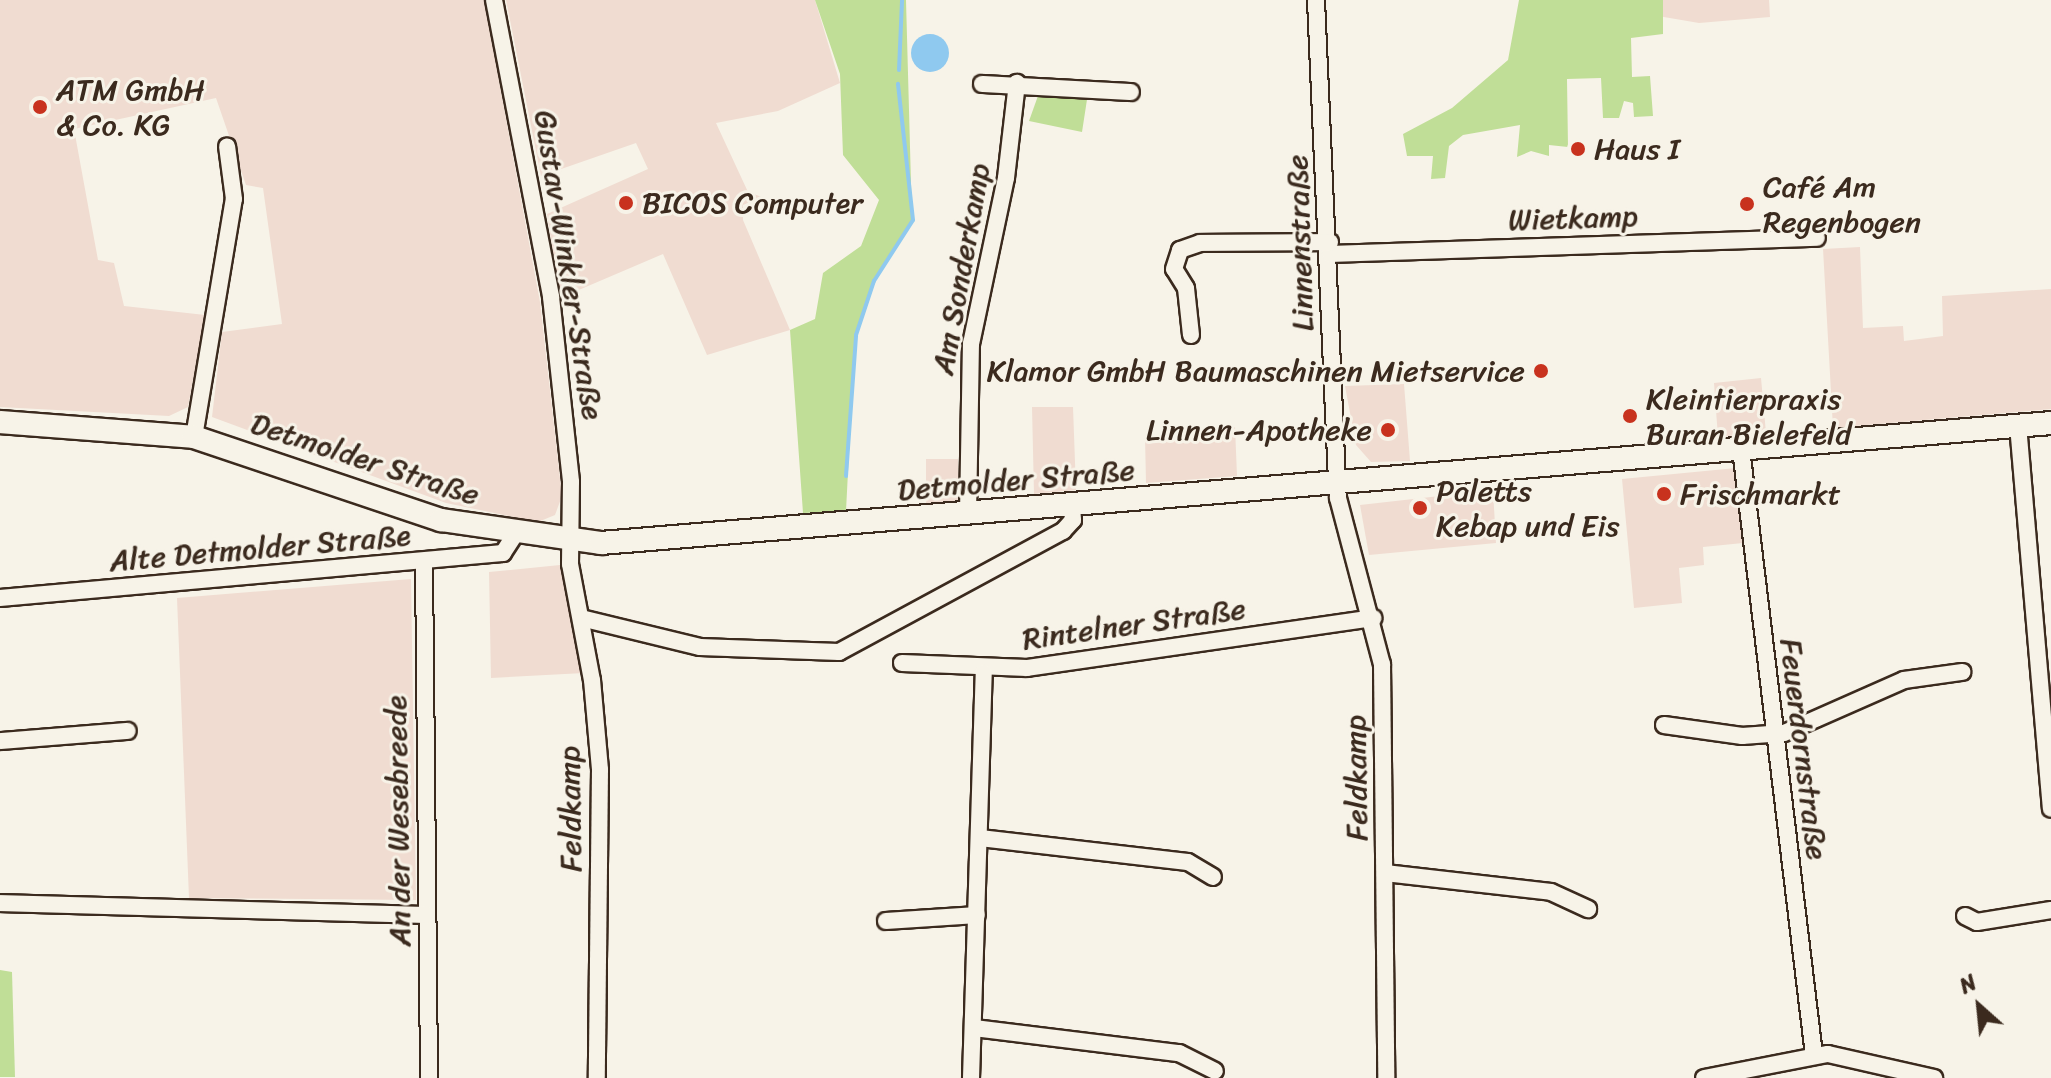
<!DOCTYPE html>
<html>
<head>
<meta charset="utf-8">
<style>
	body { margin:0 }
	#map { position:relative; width:2051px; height:1078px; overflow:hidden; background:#f7f3e8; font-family:Sriracha,sans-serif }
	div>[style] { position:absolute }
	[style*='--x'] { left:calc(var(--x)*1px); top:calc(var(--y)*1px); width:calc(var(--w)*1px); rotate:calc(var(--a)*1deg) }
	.built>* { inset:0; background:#f0dcd1 }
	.green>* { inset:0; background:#c0de97 }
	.water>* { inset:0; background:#8fc9ef }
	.round { border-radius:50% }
	.stream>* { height:4px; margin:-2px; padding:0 2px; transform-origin:2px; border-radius:2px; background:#8fc9ef }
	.roads { filter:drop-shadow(2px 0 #3b2a1e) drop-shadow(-2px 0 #3b2a1e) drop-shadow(0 2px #3b2a1e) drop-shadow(0 -2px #3b2a1e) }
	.street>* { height:16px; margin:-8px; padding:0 8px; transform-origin:8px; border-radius:8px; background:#f7f3e8 }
	.secondary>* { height:22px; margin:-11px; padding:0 11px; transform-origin:11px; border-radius:11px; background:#f7f3e8 }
	.dots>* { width:22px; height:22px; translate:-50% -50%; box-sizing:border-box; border:4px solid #f7f3e8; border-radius:50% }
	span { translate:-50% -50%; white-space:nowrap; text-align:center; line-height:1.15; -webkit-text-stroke:6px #f7f3e8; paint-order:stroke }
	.poi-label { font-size:30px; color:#3b2a1e }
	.left { translate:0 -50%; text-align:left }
	.right { translate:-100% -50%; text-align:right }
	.street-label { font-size:30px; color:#3b2a1e }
	.north { position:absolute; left:1939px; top:966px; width:80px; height:80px; -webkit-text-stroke:6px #f7f3e8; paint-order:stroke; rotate:333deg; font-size:22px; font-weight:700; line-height:32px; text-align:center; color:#3b2a1e }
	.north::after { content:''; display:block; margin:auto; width:28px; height:36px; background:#3b2a1e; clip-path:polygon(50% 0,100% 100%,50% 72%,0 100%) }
</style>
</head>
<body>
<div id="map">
	<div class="built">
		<div style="clip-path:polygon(0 0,484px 0,540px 302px,562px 496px,555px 515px,538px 522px,446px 503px,212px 417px,222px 332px,282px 324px,263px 188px,246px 185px,216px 98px,74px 129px,98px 260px,114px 263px,124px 306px,205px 315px,188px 407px,169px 416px,0 407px)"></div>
		<div style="clip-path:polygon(506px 0,815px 0,840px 83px,778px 111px,716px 123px,748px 192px,762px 197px,743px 205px,743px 220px,790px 330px,707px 355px,663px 254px,560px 298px,547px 214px,648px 169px,636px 143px,541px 176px)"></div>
		<div style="clip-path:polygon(1657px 0,1769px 0,1770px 17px,1699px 23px,1658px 16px)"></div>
		<div style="clip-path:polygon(1860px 247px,1863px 328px,1903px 326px,1904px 341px,1943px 336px,1942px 296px,2051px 289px,2051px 409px,1833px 428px,1823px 249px)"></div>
		<div style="clip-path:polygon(1761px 378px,1766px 433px,1718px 437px,1714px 383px)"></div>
		<div style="clip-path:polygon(1404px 384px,1410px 461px,1371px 462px,1356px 445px,1345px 386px)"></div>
		<div style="clip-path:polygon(1073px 407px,1076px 490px,1034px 494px,1032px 407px)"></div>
		<div style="clip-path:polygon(1235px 427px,1237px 476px,1146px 483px,1145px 436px)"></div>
		<div style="clip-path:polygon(926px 459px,958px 459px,958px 502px,926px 504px)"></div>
		<div style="clip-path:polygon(1736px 468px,1743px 543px,1703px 547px,1704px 565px,1679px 568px,1682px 603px,1634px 608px,1622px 479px)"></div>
		<div style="clip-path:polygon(1493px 490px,1496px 543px,1369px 555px,1360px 505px)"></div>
		<div style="clip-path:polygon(560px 565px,584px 673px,491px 678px,489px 572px)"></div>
		<div style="clip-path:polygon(411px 579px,416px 900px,189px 898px,177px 598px)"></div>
	</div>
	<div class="green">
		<div style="clip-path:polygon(815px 0,906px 0,912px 220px,873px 281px,855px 335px,846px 511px,803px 513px,790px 330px,815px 319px,823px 273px,861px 246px,879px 200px,843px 155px,840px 74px)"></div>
		<div style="clip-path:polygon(1519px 0,1663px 0,1663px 34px,1631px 38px,1632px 77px,1650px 76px,1653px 116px,1634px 117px,1633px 103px,1624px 101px,1619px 118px,1603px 118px,1601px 78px,1567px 79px,1568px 147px,1549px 145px,1549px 156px,1531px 151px,1517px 157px,1520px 125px,1463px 135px,1449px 146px,1445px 178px,1431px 179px,1433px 156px,1407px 156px,1403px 134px,1452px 108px,1508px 60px)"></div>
		<div style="clip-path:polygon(1039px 93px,1088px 93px,1082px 132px,1029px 121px)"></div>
		<div style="clip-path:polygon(0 970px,12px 972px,15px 1077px,0 1077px)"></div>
	</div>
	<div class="water">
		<div class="round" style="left:911px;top:34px;width:38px;height:38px"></div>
	</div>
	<div class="stream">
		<div style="--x:899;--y:70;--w:70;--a:-87.5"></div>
		<div style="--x:846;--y:476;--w:141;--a:-85.9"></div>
		<div style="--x:856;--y:335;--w:57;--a:-71.6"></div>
		<div style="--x:874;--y:281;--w:72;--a:-57.4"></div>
		<div style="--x:913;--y:220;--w:137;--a:-96.3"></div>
	</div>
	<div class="roads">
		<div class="street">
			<div style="--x:494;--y:0;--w:302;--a:79.1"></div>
			<div style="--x:551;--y:297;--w:186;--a:83.8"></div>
			<div style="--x:571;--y:482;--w:82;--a:90.7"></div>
			<div style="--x:570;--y:564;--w:118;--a:79.3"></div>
			<div style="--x:592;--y:680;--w:90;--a:84.9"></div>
			<div style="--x:600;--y:770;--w:308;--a:90.6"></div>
			<div style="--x:1316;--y:0;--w:498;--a:87.5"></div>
			<div style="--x:1338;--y:498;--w:172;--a:75.2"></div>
			<div style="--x:1382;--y:664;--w:414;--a:89.4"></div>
			<div style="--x:982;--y:84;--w:149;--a:3.1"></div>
			<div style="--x:1330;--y:254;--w:487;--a:-1.9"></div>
			<div style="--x:1191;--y:335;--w:47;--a:-96.1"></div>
			<div style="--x:1186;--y:288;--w:22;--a:-122"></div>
			<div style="--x:1174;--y:269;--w:20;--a:-72"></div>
			<div style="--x:1180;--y:250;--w:21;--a:-19"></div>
			<div style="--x:1200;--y:243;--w:130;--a:-0.4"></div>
			<div style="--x:2018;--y:425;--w:385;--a:85.1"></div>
			<div style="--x:194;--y:437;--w:241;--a:-80.5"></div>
			<div style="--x:234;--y:199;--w:53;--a:-97.5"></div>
			<div style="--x:1741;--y:449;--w:610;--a:83.13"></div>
			<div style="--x:968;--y:514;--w:170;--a:-89"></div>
			<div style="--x:971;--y:344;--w:170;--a:-78.1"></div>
			<div style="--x:1006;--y:178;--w:96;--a:-83.4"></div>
			<div style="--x:424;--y:563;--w:515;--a:89.44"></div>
			<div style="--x:0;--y:598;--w:505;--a:-5.11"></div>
			<div style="--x:503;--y:553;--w:20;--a:-57"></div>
			<div style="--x:581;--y:618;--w:122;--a:13.7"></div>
			<div style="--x:700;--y:647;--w:139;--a:2.1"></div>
			<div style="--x:839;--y:652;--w:255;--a:-28.4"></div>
			<div style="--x:1063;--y:531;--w:15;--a:-48"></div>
			<div style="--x:1073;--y:520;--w:15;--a:-94"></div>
			<div style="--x:902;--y:663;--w:125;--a:2.3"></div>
			<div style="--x:1027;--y:668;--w:350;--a:-8.2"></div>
			<div style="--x:1664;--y:725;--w:79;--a:8"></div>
			<div style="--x:1742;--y:736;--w:42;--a:-4.1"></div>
			<div style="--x:1784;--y:733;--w:131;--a:-23.8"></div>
			<div style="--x:1904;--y:680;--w:59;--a:-7.9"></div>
			<div style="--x:0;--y:741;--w:128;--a:-4.5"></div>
			<div style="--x:980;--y:838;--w:209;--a:6.6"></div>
			<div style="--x:1188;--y:862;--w:29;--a:31"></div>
			<div style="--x:1385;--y:873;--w:167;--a:6.5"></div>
			<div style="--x:1551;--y:892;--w:41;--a:24.7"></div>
			<div style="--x:0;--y:903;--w:427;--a:1.6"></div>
			<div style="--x:1965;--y:916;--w:13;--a:27"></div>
			<div style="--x:1977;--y:922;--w:75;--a:-9.2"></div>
			<div style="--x:886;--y:921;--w:91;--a:-3.8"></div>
			<div style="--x:974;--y:1028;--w:207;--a:7"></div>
			<div style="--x:1179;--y:1053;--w:40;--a:26.6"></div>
			<div style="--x:971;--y:1078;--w:406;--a:-88.2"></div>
			<div style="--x:1704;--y:1078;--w:126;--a:-11"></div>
			<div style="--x:1828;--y:1054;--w:109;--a:12.8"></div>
		</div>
		<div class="secondary">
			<div style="--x:0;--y:422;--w:195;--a:4.4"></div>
			<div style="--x:194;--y:437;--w:261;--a:18.6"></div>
			<div style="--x:441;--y:520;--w:162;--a:8.2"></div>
			<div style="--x:601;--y:543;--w:1455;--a:-4.73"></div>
		</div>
	</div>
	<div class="dots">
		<div style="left:40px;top:107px;background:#c8321e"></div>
		<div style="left:1578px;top:149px;background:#c8321e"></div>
		<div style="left:626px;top:203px;background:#c8321e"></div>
		<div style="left:1747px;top:204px;background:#c8321e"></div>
		<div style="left:1541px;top:371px;background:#c8321e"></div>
		<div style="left:1630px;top:416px;background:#c8321e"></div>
		<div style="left:1388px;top:430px;background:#c8321e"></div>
		<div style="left:1664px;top:494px;background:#c8321e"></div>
		<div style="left:1420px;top:508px;background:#c8321e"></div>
	</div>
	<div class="poi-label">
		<span class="left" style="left:56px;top:107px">ATM GmbH<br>&amp; Co. KG</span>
		<span class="left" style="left:1594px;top:149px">Haus I</span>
		<span class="left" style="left:1763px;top:204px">Café Am<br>Regenbogen</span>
		<span class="left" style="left:642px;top:203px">BICOS Computer</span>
		<span class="right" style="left:1525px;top:371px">Klamor GmbH Baumaschinen Mietservice</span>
		<span class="left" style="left:1646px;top:416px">Kleintierpraxis<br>Buran Bielefeld</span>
		<span class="right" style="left:1372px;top:430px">Linnen-Apotheke</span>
		<span class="left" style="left:1436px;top:508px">Paletts<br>Kebap und Eis</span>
		<span class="left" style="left:1680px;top:494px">Frischmarkt</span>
	</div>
	<div class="street-label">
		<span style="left:1573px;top:218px;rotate:-2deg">Wietkamp</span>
		<span style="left:1300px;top:243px;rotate:-92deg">Linnenstraße</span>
		<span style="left:569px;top:265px;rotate:81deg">Gustav-Winkler-Straße</span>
		<span style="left:961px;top:269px;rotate:-80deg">Am Sonderkamp</span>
		<span style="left:365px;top:459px;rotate:18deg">Detmolder Straße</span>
		<span style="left:1016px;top:480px;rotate:-5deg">Detmolder Straße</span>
		<span style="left:260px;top:548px;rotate:-5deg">Alte Detmolder Straße</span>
		<span style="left:1134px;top:624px;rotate:-8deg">Rintelner Straße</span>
		<span style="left:1804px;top:749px;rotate:83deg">Feuerdornstraße</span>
		<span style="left:1356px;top:778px;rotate:-91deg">Feldkamp</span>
		<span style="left:570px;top:809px;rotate:-91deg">Feldkamp</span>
		<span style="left:398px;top:821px;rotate:-91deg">An der Wesebreede</span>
	</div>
	<div class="north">N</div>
</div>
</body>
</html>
